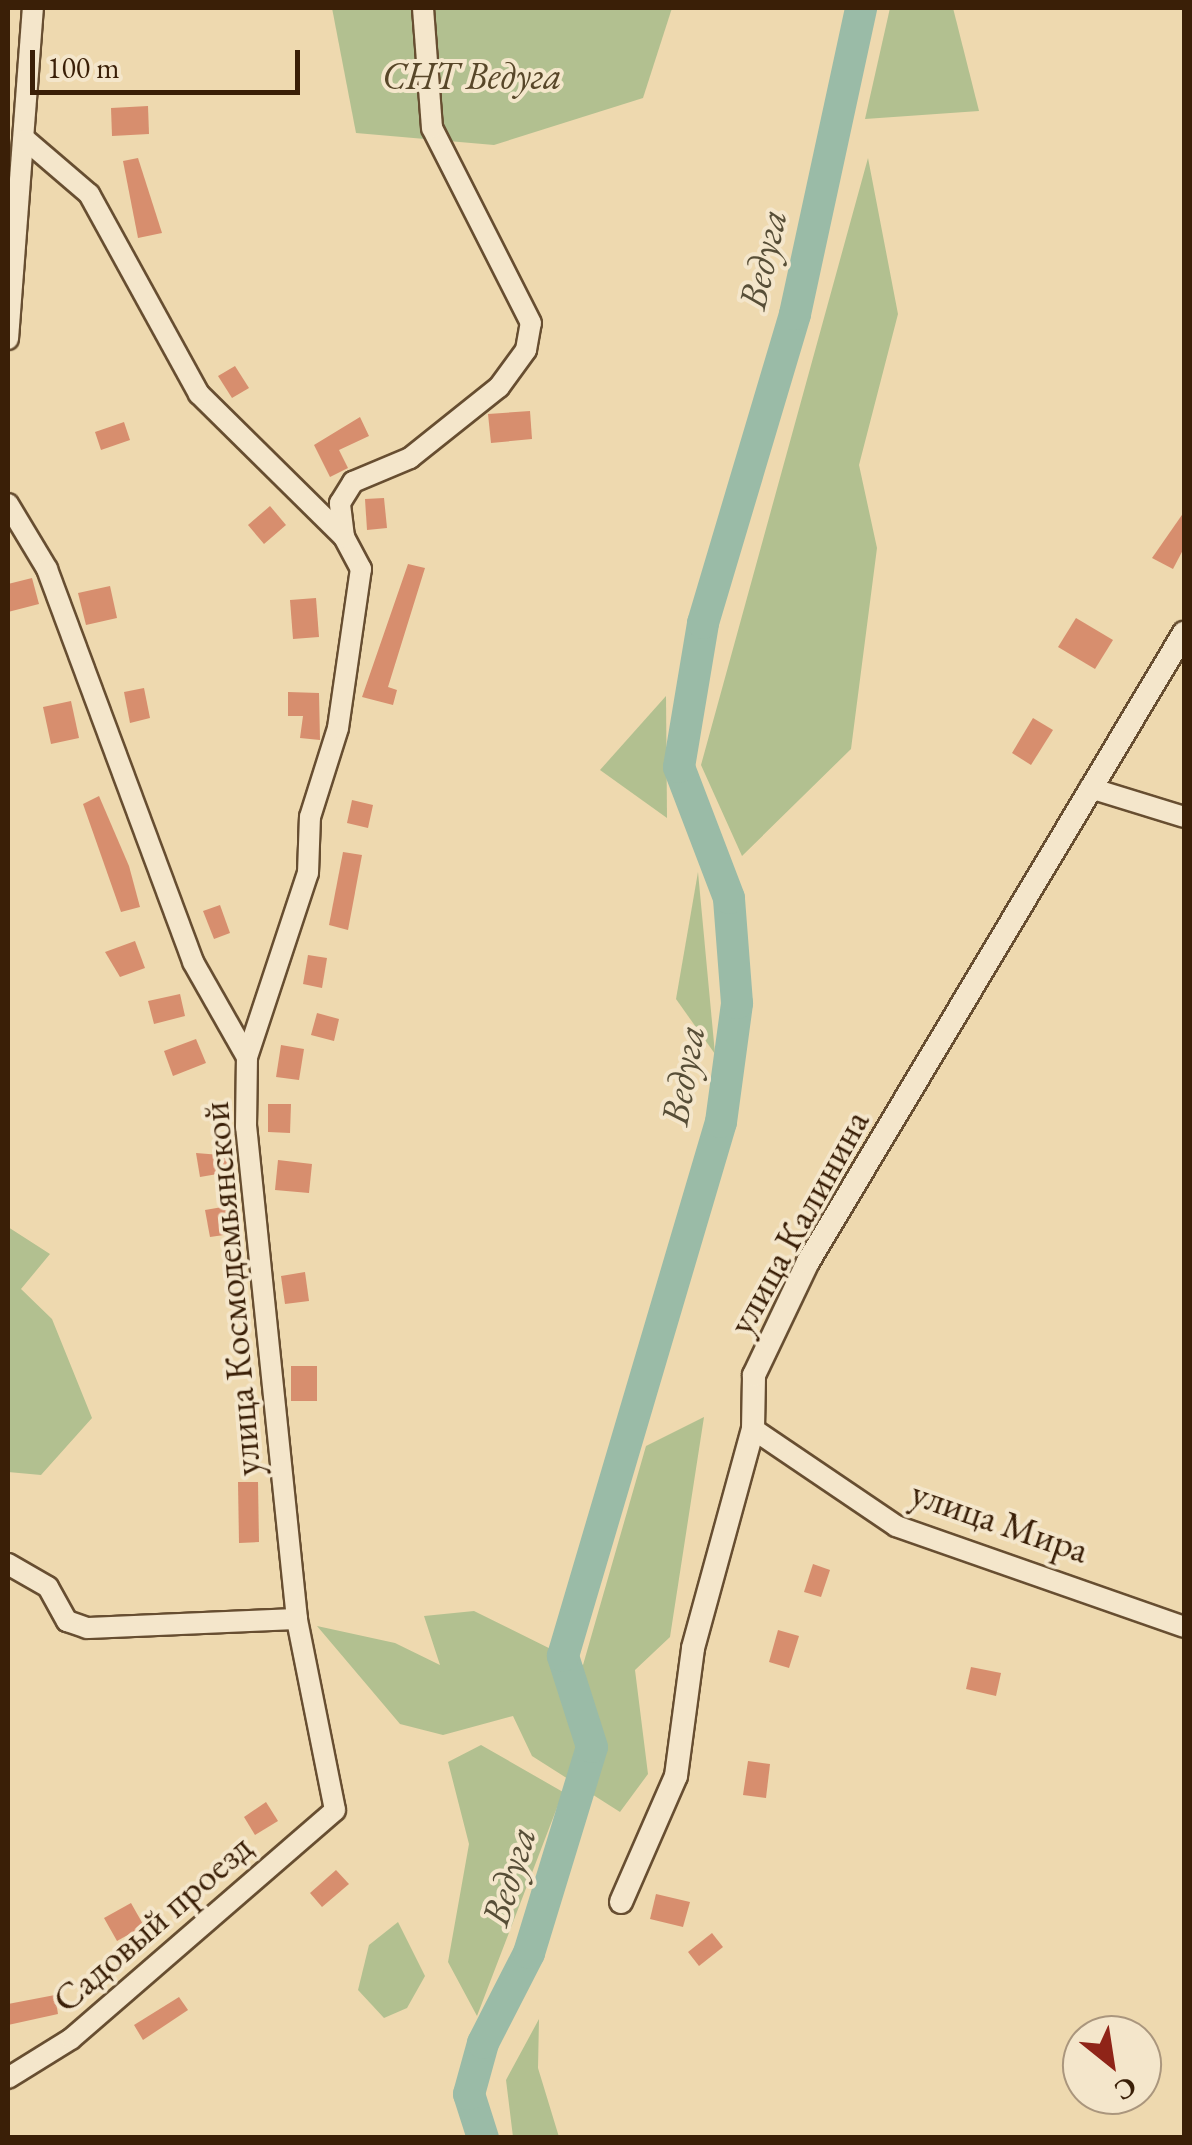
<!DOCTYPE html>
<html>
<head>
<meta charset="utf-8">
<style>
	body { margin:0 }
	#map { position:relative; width:1192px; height:2145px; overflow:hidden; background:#eed9af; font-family:"EB Garamond",serif }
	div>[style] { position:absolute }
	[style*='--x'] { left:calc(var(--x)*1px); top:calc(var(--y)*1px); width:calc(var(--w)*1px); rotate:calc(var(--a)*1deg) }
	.green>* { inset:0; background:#b2c090 }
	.river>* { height:32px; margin:-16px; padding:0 16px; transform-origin:16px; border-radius:16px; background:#9abba7 }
	.building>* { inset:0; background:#d78e6e }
	.roads { filter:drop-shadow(2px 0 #674e31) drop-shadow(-2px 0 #674e31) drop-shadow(0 2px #674e31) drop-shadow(0 -2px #674e31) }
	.minor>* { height:20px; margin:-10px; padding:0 10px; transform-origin:10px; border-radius:10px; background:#f4e6cb }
	.tertiary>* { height:22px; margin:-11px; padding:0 11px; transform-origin:11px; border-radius:11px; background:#f4e6cb }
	span { translate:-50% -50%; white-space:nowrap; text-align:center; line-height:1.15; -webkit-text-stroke:8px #f4e6cb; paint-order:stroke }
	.park-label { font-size:38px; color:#584729; font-style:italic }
	.street-label { font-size:38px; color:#3a1f07 }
	.water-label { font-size:40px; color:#574e37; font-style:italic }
	.frame { position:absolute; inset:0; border:10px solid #3a1f07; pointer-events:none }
	.north { position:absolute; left:1062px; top:2015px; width:100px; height:100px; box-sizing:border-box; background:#f4e6cb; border:2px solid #aa967d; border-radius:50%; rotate:150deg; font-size:28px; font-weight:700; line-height:40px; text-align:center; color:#3a1f07 }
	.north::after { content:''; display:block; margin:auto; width:35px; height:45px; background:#8f2418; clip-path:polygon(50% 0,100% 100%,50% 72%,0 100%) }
	.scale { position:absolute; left:30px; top:50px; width:270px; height:45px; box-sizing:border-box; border:5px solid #3a1f07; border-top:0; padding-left:12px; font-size:30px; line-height:35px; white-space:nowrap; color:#3a1f07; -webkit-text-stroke:8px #f4e6cb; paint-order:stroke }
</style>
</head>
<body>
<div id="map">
	<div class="green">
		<div style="clip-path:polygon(332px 8px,672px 8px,643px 98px,494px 145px,356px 133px)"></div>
		<div style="clip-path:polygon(890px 8px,953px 8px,979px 111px,865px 119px)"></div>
		<div style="clip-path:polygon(868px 158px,898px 314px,859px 465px,877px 548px,851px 749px,742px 856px,701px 765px)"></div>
		<div style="clip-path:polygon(666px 696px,667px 818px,600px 770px)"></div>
		<div style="clip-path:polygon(698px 872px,715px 1054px,676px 999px)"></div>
		<div style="clip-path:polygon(8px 1227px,50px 1254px,21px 1289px,52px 1319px,92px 1418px,41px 1475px,8px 1472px)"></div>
		<div style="clip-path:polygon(704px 1417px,670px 1637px,635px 1670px,648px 1774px,620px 1812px,532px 1756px,513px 1716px,443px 1735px,400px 1724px,317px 1626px,395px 1643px,440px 1665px,424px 1616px,474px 1611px,583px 1665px,646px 1446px)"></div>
		<div style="clip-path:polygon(481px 1745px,563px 1792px,477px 2016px,448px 1962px,469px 1844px,448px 1762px)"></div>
		<div style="clip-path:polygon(398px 1922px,425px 1976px,407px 2008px,384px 2018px,358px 1990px,369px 1945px)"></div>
		<div style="clip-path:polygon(539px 2019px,538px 2068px,559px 2137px,513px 2137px,506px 2080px)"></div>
	</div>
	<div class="river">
		<div style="--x:483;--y:2138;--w:46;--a:-107.7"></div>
		<div style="--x:469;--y:2094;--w:53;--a:-74.6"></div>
		<div style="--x:483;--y:2043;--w:101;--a:-62.9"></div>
		<div style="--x:529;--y:1953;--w:215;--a:-73"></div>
		<div style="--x:592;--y:1747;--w:96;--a:-107.7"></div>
		<div style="--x:563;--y:1656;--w:557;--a:-73.52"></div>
		<div style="--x:721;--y:1122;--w:120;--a:-82.3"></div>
		<div style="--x:737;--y:1003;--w:105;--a:-94.4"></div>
		<div style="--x:729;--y:898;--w:140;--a:-110.9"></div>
		<div style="--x:679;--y:767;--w:146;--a:-80.5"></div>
		<div style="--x:703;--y:623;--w:322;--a:-73.4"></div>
		<div style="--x:795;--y:314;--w:313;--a:-77.8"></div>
	</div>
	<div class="building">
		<div style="clip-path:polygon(148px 106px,149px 134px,112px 136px,111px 108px)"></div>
		<div style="clip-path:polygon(138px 158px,162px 233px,138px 238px,123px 161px)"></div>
		<div style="clip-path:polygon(235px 366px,249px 388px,232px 398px,218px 376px)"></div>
		<div style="clip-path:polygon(530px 411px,532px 439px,491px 443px,488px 414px)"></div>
		<div style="clip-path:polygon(360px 417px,369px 436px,339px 450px,348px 468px,330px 477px,314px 445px)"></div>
		<div style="clip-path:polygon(124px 422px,130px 440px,101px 450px,95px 432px)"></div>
		<div style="clip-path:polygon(384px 498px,387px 528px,367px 530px,365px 499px)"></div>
		<div style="clip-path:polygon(270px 506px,286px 525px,264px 544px,248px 525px)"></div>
		<div style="clip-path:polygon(1184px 512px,1184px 548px,1173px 569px,1152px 558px)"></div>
		<div style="clip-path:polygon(408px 564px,425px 568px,388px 687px,397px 690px,393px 705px,362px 697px)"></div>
		<div style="clip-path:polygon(32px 578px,39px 604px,8px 612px,8px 584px)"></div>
		<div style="clip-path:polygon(110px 586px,117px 618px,86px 625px,78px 593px)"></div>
		<div style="clip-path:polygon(316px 598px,319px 637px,293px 639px,290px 600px)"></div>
		<div style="clip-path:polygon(1076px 618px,1113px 640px,1095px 669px,1058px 647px)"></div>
		<div style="clip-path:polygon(144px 688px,150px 718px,130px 723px,124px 692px)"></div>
		<div style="clip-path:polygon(288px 692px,319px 693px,320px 740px,300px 738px,303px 716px,288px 716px)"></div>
		<div style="clip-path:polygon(71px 701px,79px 738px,51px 744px,43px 707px)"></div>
		<div style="clip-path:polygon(1033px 718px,1053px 730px,1031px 765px,1012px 753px)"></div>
		<div style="clip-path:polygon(99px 796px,129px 866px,140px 907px,121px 912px,83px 804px)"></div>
		<div style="clip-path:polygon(352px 800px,373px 805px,368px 828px,347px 823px)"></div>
		<div style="clip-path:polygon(343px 852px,362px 855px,348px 930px,329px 925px)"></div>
		<div style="clip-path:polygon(220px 905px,230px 933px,214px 939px,203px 911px)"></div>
		<div style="clip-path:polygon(135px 941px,145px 968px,120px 977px,105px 952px)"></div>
		<div style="clip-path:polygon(308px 955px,327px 958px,322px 988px,303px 984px)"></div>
		<div style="clip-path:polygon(180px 994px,185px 1016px,154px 1024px,148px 1001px)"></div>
		<div style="clip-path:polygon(317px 1013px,339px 1019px,334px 1041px,311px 1035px)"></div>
		<div style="clip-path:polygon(196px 1039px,206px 1063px,173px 1076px,164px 1051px)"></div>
		<div style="clip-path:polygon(281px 1045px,304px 1049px,299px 1080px,276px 1077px)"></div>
		<div style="clip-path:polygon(268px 1104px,291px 1104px,290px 1133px,268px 1132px)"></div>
		<div style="clip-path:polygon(196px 1153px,233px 1156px,235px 1171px,200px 1177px)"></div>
		<div style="clip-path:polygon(278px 1160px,312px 1164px,309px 1193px,275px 1190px)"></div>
		<div style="clip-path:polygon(234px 1205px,238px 1233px,210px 1237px,205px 1210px)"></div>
		<div style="clip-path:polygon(305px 1272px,309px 1301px,285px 1304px,281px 1276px)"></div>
		<div style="clip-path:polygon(291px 1366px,317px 1366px,317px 1401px,291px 1401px)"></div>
		<div style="clip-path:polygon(238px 1482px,258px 1482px,259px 1542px,239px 1543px)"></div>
		<div style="clip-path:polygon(813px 1564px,830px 1570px,821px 1597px,804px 1592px)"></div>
		<div style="clip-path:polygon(778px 1630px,799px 1636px,789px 1668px,769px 1662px)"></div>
		<div style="clip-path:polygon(971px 1667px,1001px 1673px,996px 1696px,966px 1689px)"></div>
		<div style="clip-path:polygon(748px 1761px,770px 1764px,766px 1798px,743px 1795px)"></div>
		<div style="clip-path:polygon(266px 1802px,278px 1821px,255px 1835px,244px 1817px)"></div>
		<div style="clip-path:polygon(336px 1870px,349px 1884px,322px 1907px,310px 1893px)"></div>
		<div style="clip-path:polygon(656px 1894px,690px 1902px,683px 1927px,650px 1919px)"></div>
		<div style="clip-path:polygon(131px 1903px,144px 1926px,117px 1941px,104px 1918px)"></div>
		<div style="clip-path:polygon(712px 1933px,723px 1947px,699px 1966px,688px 1952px)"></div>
		<div style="clip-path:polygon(55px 1995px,58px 2014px,8px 2025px,8px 2004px)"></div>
		<div style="clip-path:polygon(179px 1997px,188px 2010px,143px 2040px,134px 2025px)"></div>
	</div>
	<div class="roads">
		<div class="minor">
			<div style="--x:8;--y:339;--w:332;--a:-85.7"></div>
			<div style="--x:8;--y:504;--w:76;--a:59"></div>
			<div style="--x:47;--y:569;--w:419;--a:69.6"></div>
			<div style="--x:193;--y:962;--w:109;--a:60.4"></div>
			<div style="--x:344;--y:537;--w:34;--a:-97"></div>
			<div style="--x:340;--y:503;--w:25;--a:-58"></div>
			<div style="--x:353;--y:482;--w:62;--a:-22.8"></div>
			<div style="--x:410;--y:458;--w:114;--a:-38.6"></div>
			<div style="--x:499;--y:387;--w:46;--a:-53.9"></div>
			<div style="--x:526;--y:350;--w:27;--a:-80"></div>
			<div style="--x:531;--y:323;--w:219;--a:-116.9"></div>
			<div style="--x:432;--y:128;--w:120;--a:-94.3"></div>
			<div style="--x:1090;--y:788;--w:98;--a:17.1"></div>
			<div style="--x:753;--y:1429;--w:173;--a:34.1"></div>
			<div style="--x:896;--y:1526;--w:305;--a:19.3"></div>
			<div style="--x:8;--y:1564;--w:46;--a:29.9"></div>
			<div style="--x:48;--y:1587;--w:39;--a:61"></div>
			<div style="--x:67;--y:1621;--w:21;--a:19"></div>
			<div style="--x:87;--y:1628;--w:210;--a:-2.5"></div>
			<div style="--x:8;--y:2078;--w:74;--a:-31.8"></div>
			<div style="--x:71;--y:2039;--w:349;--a:-40.9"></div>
			<div style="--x:335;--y:1810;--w:195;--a:-101.3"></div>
			<div style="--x:297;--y:1619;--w:495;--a:-95.9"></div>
			<div style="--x:246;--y:1127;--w:70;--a:-89.2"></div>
			<div style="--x:247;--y:1057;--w:194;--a:-71.7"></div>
			<div style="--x:308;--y:873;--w:56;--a:-88"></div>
			<div style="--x:310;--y:817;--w:93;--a:-72.5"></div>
			<div style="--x:338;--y:728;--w:161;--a:-81.8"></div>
			<div style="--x:361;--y:569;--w:36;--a:-118"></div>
			<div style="--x:344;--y:537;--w:204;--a:-135.4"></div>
			<div style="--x:199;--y:394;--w:228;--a:-118.8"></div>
			<div style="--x:89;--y:194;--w:83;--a:-139.4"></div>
		</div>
		<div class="tertiary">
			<div style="--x:621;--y:1902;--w:137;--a:-66.4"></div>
			<div style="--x:676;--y:1776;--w:129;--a:-82.4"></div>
			<div style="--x:693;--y:1648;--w:227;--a:-74.7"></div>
			<div style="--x:753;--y:1429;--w:54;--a:-88.9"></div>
			<div style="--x:754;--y:1375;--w:125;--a:-64.5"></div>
			<div style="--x:808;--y:1262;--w:733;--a:-59.13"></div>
		</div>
	</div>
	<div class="park-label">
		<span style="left:472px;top:75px">СНТ Ведуга</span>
	</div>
	<div class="street-label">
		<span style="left:798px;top:1222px;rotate:-61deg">улица Калинина</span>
		<span style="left:231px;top:1289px;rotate:-95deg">улица Космодемьянской</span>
		<span style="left:1000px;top:1521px;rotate:19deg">улица Мира</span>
		<span style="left:152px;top:1923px;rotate:-41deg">Садовый проезд</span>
	</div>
	<div class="water-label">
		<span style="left:762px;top:259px;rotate:-77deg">Ведуга</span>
		<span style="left:682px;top:1075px;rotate:-80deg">Ведуга</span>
		<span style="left:508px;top:1876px;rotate:-73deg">Ведуга</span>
	</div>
	<div class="frame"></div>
	<div class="north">С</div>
	<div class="scale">100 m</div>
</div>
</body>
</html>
